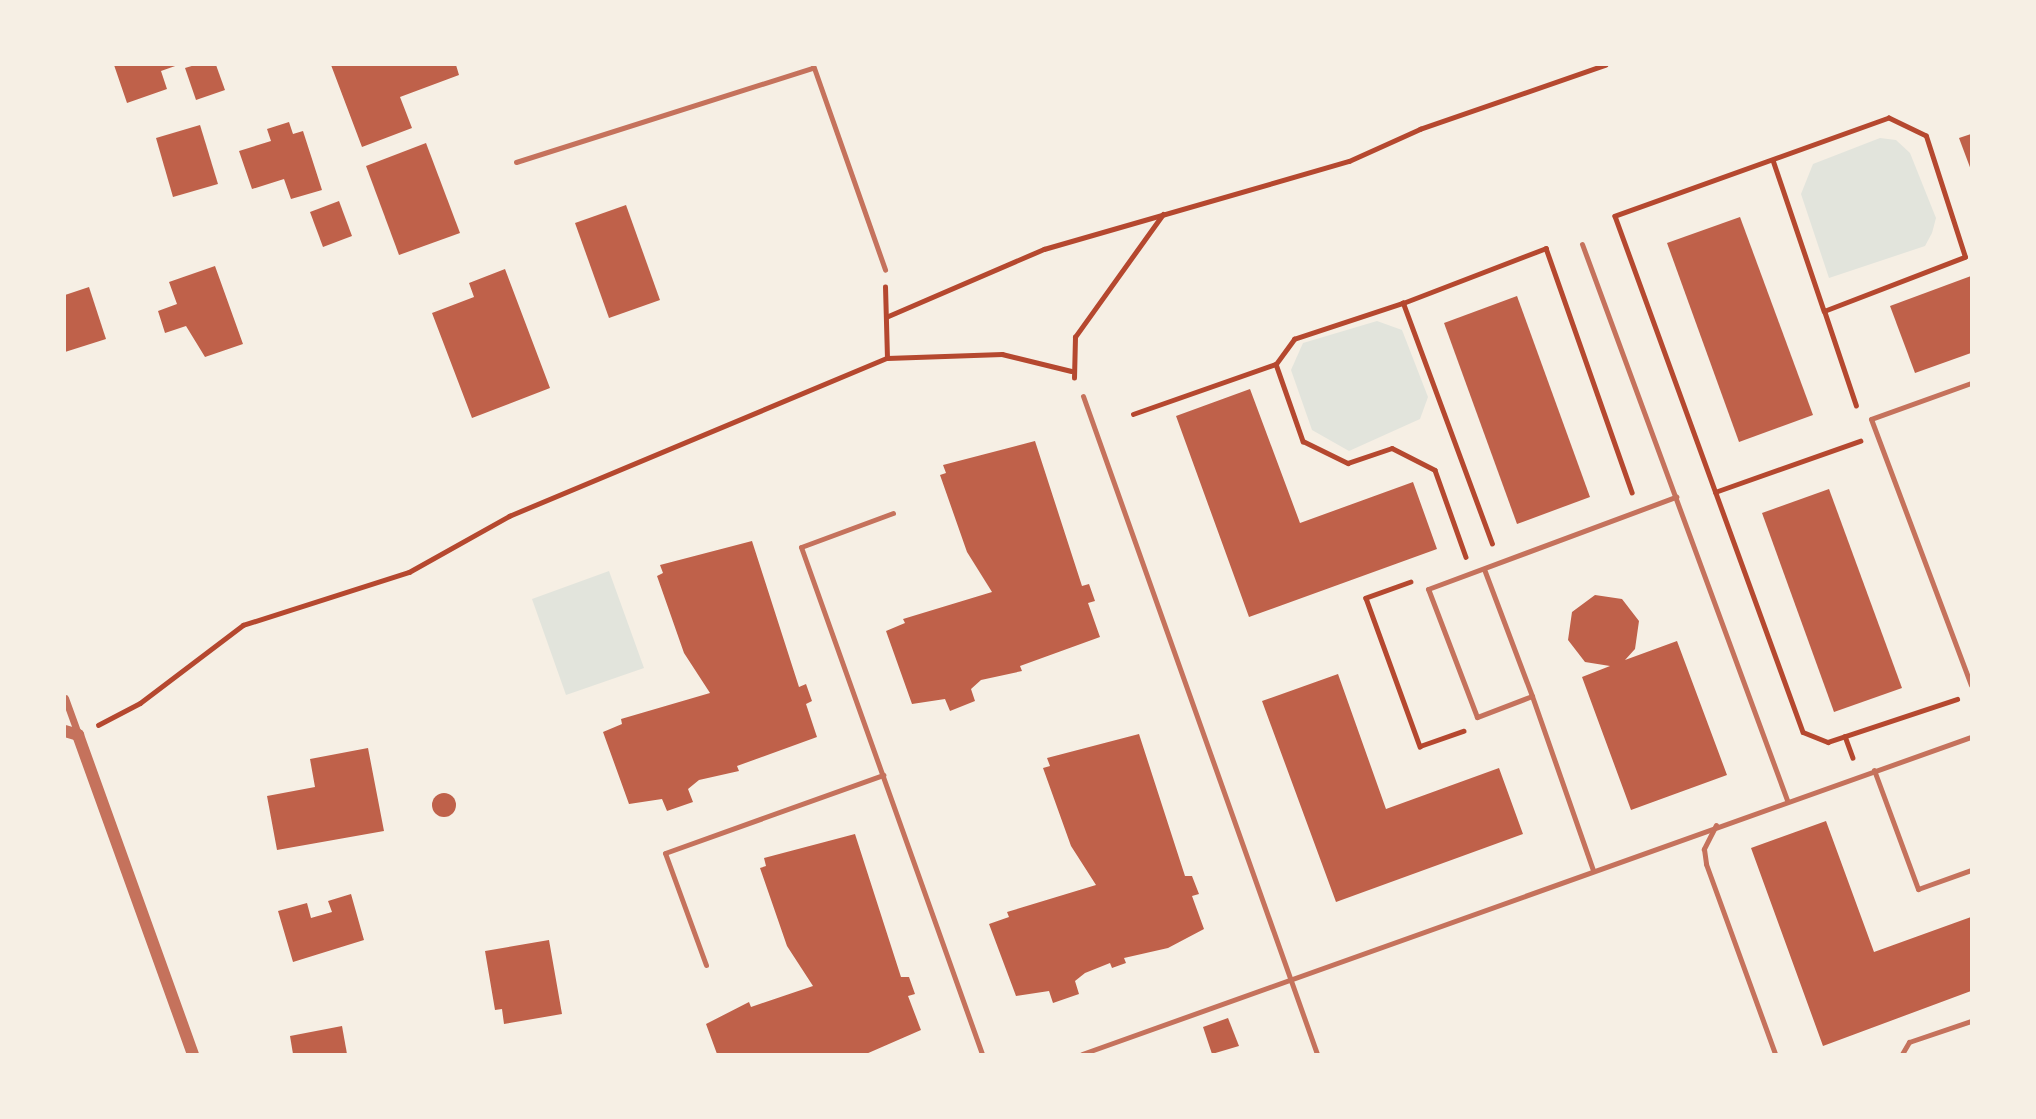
<!DOCTYPE html>
<html>
<head>
<meta charset="utf-8">
<style>
	body { margin:0 }
	#map { position:relative; width:2036px; height:1119px; overflow:hidden; background:#f6efe4; font-family:"Alegreya Sans",sans-serif }
	div>[style] { position:absolute }
	[style*='--x'] { left:calc(var(--x)*1px); top:calc(var(--y)*1px); width:calc(var(--w)*1px); rotate:calc(var(--a)*1deg) }
	.green>* { inset:0; background:#e2e4dc }
	.building>* { inset:0; background:#bf614a }
	.round { border-radius:50% }
	.path>* { height:4.5px; margin:-2.25px; padding:0 2.25px; transform-origin:2.25px; border-radius:2.25px; background:#b5482f }
	.service>* { height:5px; margin:-2.5px; padding:0 2.5px; transform-origin:2.5px; border-radius:2.5px; background:#c5725c }
	.minor>* { height:7px; margin:-3.5px; padding:0 3.5px; transform-origin:3.5px; border-radius:3.5px; background:#c5725c }
	.tertiary>* { height:12px; margin:-6px; padding:0 6px; transform-origin:6px; border-radius:6px; background:#c5725c }
	span { translate:-50% -50%; white-space:nowrap; text-align:center; line-height:1.15; -webkit-text-stroke:7px #f6efe4; paint-order:stroke }
	.frame { position:absolute; inset:0; border:66px solid #f6efe4; pointer-events:none }
</style>
</head>
<body>
<div id="map">
	<div class="green">
		<div style="clip-path:polygon(1880px 138px,1896px 140px,1910px 153px,1936px 218px,1932px 233px,1925px 246px,1829px 278px,1801px 194px,1813px 164px)"></div>
		<div style="clip-path:polygon(1377px 321px,1402px 330px,1428px 397px,1420px 419px,1349px 451px,1312px 430px,1291px 370px,1303px 343px)"></div>
		<div style="clip-path:polygon(609px 571px,644px 668px,566px 695px,532px 599px)"></div>
	</div>
	<div class="building">
		<div style="clip-path:polygon(114px 65px,178px 65px,161px 71px,167px 89px,127px 103px)"></div>
		<div style="clip-path:polygon(195px 65px,216px 65px,225px 90px,196px 100px,185px 68px)"></div>
		<div style="clip-path:polygon(331px 65px,456px 65px,459px 75px,400px 97px,412px 128px,362px 147px)"></div>
		<div style="clip-path:polygon(289px 122px,293px 134px,303px 131px,322px 190px,291px 199px,284px 179px,252px 189px,239px 151px,271px 141px,267px 129px)"></div>
		<div style="clip-path:polygon(200px 125px,218px 184px,173px 197px,156px 138px)"></div>
		<div style="clip-path:polygon(1971px 134px,1971px 170px,1959px 138px)"></div>
		<div style="clip-path:polygon(426px 143px,460px 233px,399px 255px,366px 166px)"></div>
		<div style="clip-path:polygon(339px 201px,352px 236px,323px 247px,310px 212px)"></div>
		<div style="clip-path:polygon(626px 205px,660px 300px,609px 318px,575px 223px)"></div>
		<div style="clip-path:polygon(1740px 217px,1813px 415px,1739px 442px,1667px 243px)"></div>
		<div style="clip-path:polygon(215px 266px,243px 344px,205px 357px,186px 326px,165px 333px,158px 311px,177px 304px,169px 282px)"></div>
		<div style="clip-path:polygon(505px 269px,550px 388px,472px 418px,432px 313px,474px 297px,469px 283px)"></div>
		<div style="clip-path:polygon(1971px 276px,1971px 353px,1915px 373px,1890px 306px)"></div>
		<div style="clip-path:polygon(89px 287px,106px 339px,65px 352px,65px 295px)"></div>
		<div style="clip-path:polygon(1517px 296px,1590px 497px,1517px 524px,1444px 323px)"></div>
		<div style="clip-path:polygon(1250px 389px,1300px 523px,1413px 482px,1437px 549px,1249px 617px,1176px 416px)"></div>
		<div style="clip-path:polygon(1035px 441px,1082px 586px,1089px 584px,1095px 601px,1088px 603px,1100px 637px,1020px 666px,1022px 671px,981px 680px,971px 689px,975px 701px,950px 711px,945px 699px,912px 704px,886px 631px,905px 623px,903px 619px,992px 592px,967px 552px,940px 475px,946px 473px,943px 465px)"></div>
		<div style="clip-path:polygon(1829px 489px,1902px 688px,1834px 712px,1762px 513px)"></div>
		<div style="clip-path:polygon(752px 541px,799px 687px,806px 684px,812px 701px,806px 704px,817px 737px,737px 766px,739px 771px,699px 780px,688px 789px,693px 802px,667px 811px,662px 799px,629px 804px,603px 732px,622px 724px,621px 719px,710px 693px,684px 653px,657px 576px,663px 573px,660px 565px)"></div>
		<div style="clip-path:polygon(1595px 595px,1622px 599px,1639px 621px,1635px 649px,1625px 660px,1677px 641px,1727px 775px,1631px 810px,1582px 677px,1610px 666px,1585px 662px,1568px 640px,1572px 612px)"></div>
		<div style="clip-path:polygon(1338px 674px,1386px 809px,1499px 768px,1523px 834px,1336px 902px,1262px 701px)"></div>
		<div style="clip-path:polygon(1139px 734px,1185px 876px,1192px 876px,1199px 894px,1192px 896px,1204px 929px,1168px 948px,1124px 958px,1126px 963px,1112px 968px,1110px 963px,1085px 973px,1075px 981px,1079px 994px,1053px 1003px,1049px 991px,1016px 996px,989px 924px,1009px 917px,1007px 912px,1096px 885px,1071px 846px,1043px 768px,1050px 766px,1047px 758px)"></div>
		<div style="clip-path:polygon(368px 748px,384px 831px,277px 850px,267px 796px,315px 787px,310px 759px)"></div>
		<div class="round" style="left:432px;top:793px;width:24px;height:24px"></div>
		<div style="clip-path:polygon(1826px 821px,1874px 952px,1971px 917px,1971px 991px,1823px 1046px,1751px 848px)"></div>
		<div style="clip-path:polygon(855px 834px,901px 977px,909px 977px,915px 994px,908px 996px,921px 1030px,866px 1054px,717px 1054px,706px 1024px,749px 1002px,751px 1007px,813px 986px,787px 946px,760px 868px,766px 866px,764px 858px)"></div>
		<div style="clip-path:polygon(351px 894px,364px 940px,293px 962px,278px 911px,307px 903px,311px 918px,332px 912px,328px 901px)"></div>
		<div style="clip-path:polygon(549px 940px,562px 1014px,504px 1024px,502px 1009px,495px 1010px,485px 951px)"></div>
		<div style="clip-path:polygon(1228px 1018px,1239px 1046px,1212px 1054px,1203px 1027px)"></div>
		<div style="clip-path:polygon(342px 1026px,347px 1054px,293px 1054px,290px 1036px)"></div>
	</div>
	<div class="path">
		<div style="--x:1773;--y:160;--w:159;--a:71.3"></div>
		<div style="--x:886;--y:317;--w:172;--a:-23.3"></div>
		<div style="--x:1044;--y:249;--w:317;--a:-16.1"></div>
		<div style="--x:1349;--y:161;--w:78;--a:-24.3"></div>
		<div style="--x:1420;--y:129;--w:196;--a:-19.1"></div>
		<div style="--x:887;--y:358;--w:115;--a:-2"></div>
		<div style="--x:1002;--y:354;--w:71;--a:13.8"></div>
		<div style="--x:1276;--y:364;--w:31;--a:-54"></div>
		<div style="--x:1294;--y:339;--w:115;--a:-18.3"></div>
		<div style="--x:1074;--y:378;--w:41;--a:-88.6"></div>
		<div style="--x:1075;--y:337;--w:151;--a:-54.4"></div>
		<div style="--x:1856;--y:406;--w:100;--a:-108.6"></div>
		<div style="--x:1824;--y:311;--w:151;--a:-21"></div>
		<div style="--x:1965;--y:257;--w:127;--a:-107.9"></div>
		<div style="--x:1926;--y:136;--w:41;--a:-154.1"></div>
		<div style="--x:1889;--y:118;--w:291;--a:160.3"></div>
		<div style="--x:1615;--y:216;--w:549;--a:69.98"></div>
		<div style="--x:1803;--y:732;--w:27;--a:22"></div>
		<div style="--x:1828;--y:742;--w:136;--a:-18.4"></div>
		<div style="--x:1133;--y:414;--w:151;--a:-19.3"></div>
		<div style="--x:1276;--y:364;--w:82;--a:70.7"></div>
		<div style="--x:1303;--y:441;--w:50;--a:26.1"></div>
		<div style="--x:1348;--y:463;--w:46;--a:-18.8"></div>
		<div style="--x:1392;--y:448;--w:48;--a:27.1"></div>
		<div style="--x:1435;--y:470;--w:92;--a:70.4"></div>
		<div style="--x:1715;--y:492;--w:154;--a:-19.4"></div>
		<div style="--x:1492;--y:544;--w:257;--a:-110.3"></div>
		<div style="--x:1403;--y:303;--w:153;--a:-21"></div>
		<div style="--x:1546;--y:248;--w:259;--a:70.6"></div>
		<div style="--x:1411;--y:582;--w:48;--a:160.4"></div>
		<div style="--x:1366;--y:598;--w:158;--a:70"></div>
		<div style="--x:1420;--y:746;--w:46;--a:-19.2"></div>
		<div style="--x:98;--y:725;--w:47;--a:-27.6"></div>
		<div style="--x:140;--y:703;--w:129;--a:-37.1"></div>
		<div style="--x:243;--y:625;--w:174;--a:-17.7"></div>
		<div style="--x:409;--y:572;--w:115;--a:-29.2"></div>
		<div style="--x:509;--y:516;--w:410;--a:-22.7"></div>
		<div style="--x:887;--y:358;--w:71;--a:-91.6"></div>
		<div style="--x:1845;--y:736;--w:23;--a:70"></div>
	</div>
	<div class="service">
		<div style="--x:813;--y:65;--w:217;--a:70.6"></div>
		<div style="--x:516;--y:162;--w:312;--a:-17.6"></div>
		<div style="--x:1582;--y:244;--w:593;--a:69.76"></div>
		<div style="--x:1971;--y:383;--w:106;--a:160.2"></div>
		<div style="--x:1871;--y:419;--w:284;--a:69.4"></div>
		<div style="--x:1083;--y:396;--w:698;--a:70.42"></div>
		<div style="--x:893;--y:513;--w:98;--a:159.7"></div>
		<div style="--x:801;--y:547;--w:538;--a:70.35"></div>
		<div style="--x:1484;--y:569;--w:136;--a:69.3"></div>
		<div style="--x:1532;--y:696;--w:59;--a:159.1"></div>
		<div style="--x:1477;--y:717;--w:137;--a:-110.9"></div>
		<div style="--x:1428;--y:589;--w:265;--a:-20.4"></div>
		<div style="--x:1532;--y:696;--w:184;--a:70.7"></div>
		<div style="--x:1874;--y:770;--w:127;--a:69.7"></div>
		<div style="--x:1918;--y:889;--w:56;--a:-19.7"></div>
		<div style="--x:1716;--y:825;--w:27;--a:117"></div>
		<div style="--x:1704;--y:849;--w:15;--a:82"></div>
		<div style="--x:1706;--y:864;--w:202;--a:70"></div>
		<div style="--x:706;--y:965;--w:119;--a:-110.1"></div>
		<div style="--x:665;--y:853;--w:232;--a:-19.7"></div>
		<div style="--x:1082;--y:1054;--w:944;--a:-19.63"></div>
		<div style="--x:1902;--y:1054;--w:14;--a:-60"></div>
		<div style="--x:1909;--y:1042;--w:65;--a:-18.7"></div>
	</div>
	<div class="minor">
		<div style="--x:65;--y:698;--w:38;--a:70"></div>
	</div>
	<div class="tertiary">
		<div style="--x:65;--y:731;--w:14;--a:17"></div>
		<div style="--x:78;--y:735;--w:339;--a:70.2"></div>
	</div>
	<div class="frame"></div>
</div>
</body>
</html>
